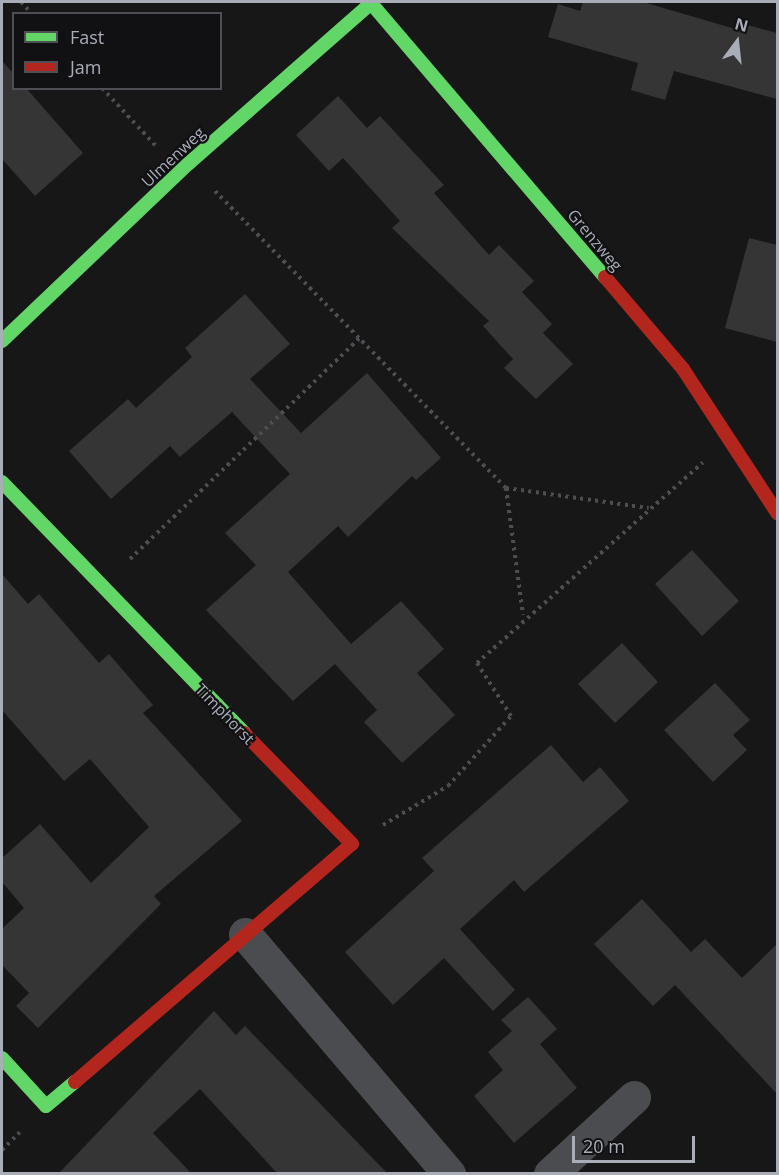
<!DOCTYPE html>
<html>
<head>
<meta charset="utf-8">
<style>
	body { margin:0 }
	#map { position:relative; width:779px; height:1175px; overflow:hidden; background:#171717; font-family:"Open Sans",sans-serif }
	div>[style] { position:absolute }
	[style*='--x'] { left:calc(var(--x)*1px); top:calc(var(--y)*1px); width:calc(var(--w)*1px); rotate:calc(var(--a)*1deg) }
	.building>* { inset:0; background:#353536 }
	.path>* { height:4px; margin-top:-2px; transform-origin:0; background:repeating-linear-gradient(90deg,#4d4e52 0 3px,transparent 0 7.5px) }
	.street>* { height:33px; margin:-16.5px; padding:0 16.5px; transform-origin:16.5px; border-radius:16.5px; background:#4b4c50 }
	.fast>* { height:14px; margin:-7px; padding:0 7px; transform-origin:7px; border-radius:7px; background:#63d668 }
	.jam>* { height:14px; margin:-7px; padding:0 7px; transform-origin:7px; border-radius:7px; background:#b3261e }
	span { translate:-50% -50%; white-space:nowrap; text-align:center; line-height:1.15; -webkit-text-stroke:4.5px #111113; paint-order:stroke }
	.street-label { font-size:16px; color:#a8adb8 }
	.frame { position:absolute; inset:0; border:3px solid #a8adb8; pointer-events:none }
	.legend { position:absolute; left:12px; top:12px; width:210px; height:78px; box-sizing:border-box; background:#111113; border:2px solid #4d4f55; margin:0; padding:8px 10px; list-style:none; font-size:18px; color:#a8adb8 }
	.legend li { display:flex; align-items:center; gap:12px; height:30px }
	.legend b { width:30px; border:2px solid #4d4f55 }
	.north { position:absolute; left:707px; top:12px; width:60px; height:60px; -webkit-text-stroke:4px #111113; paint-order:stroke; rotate:15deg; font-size:16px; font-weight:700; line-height:24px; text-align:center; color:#a8adb8 }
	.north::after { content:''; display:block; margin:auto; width:21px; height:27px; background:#a8adb8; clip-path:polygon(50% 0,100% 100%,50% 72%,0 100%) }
	.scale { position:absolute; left:572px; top:1136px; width:123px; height:27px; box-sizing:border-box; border:3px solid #a8adb8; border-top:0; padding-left:8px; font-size:18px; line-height:21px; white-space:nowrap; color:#a8adb8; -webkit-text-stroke:4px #111113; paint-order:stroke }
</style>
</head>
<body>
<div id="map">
	<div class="building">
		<div style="clip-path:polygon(583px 2px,643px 2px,742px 31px,744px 24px,777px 33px,777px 99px,674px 71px,665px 100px,631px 90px,638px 63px,548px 37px,558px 4px,580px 11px)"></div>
		<div style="clip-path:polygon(2px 61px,14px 74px,14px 88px,26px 88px,83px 153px,35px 196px,2px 159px)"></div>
		<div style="clip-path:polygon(338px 96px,367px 128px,380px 116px,444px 185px,434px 193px,489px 255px,499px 245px,534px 281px,522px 292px,552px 324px,543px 333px,573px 364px,536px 399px,504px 368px,513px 359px,483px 326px,489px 321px,392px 228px,400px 221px,343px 158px,329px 171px,296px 135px)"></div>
		<div style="clip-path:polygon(749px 238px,777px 245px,777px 342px,725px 328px)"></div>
		<div style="clip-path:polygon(245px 294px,290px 344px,250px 379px,301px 433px,367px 373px,441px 458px,416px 480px,412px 476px,348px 537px,338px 526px,288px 572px,351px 644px,401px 601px,444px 649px,417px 673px,455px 715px,402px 763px,364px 722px,377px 710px,335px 664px,293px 701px,206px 610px,256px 565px,225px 533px,290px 474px,232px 412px,180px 457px,170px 446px,111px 499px,69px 451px,128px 399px,136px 408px,192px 357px,185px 348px)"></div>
		<div style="clip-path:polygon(692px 550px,739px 601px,702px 636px,655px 584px)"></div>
		<div style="clip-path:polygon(2px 574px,28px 604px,39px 594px,99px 663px,109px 654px,153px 705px,143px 713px,242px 821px,154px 896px,161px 904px,38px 1028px,16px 1006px,29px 993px,2px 965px,2px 929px,24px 908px,2px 882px,2px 858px,40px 824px,91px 883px,149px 827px,90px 759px,64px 781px,2px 710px)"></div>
		<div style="clip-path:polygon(622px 643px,658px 682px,615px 723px,578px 684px)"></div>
		<div style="clip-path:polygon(715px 683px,750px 720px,733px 735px,747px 750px,713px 782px,664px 730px)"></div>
		<div style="clip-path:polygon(551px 745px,583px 782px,600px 767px,629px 801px,524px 892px,514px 880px,460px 929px,515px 990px,493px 1011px,444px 958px,393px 1005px,345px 952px,434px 871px,422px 858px)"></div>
		<div style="clip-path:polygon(642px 899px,691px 952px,705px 939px,742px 978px,777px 944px,777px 1094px,675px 985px,653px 1006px,594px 944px)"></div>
		<div style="clip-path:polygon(528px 997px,557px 1029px,540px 1044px,577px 1088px,514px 1143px,474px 1096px,503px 1070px,488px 1052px,512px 1031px,501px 1020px)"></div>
		<div style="clip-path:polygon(214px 1011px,236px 1035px,245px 1026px,387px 1173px,277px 1173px,200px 1089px,153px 1133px,191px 1173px,59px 1173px)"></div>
	</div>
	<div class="path">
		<div style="--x:21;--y:2;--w:16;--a:47"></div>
		<div style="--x:102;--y:88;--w:78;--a:47.1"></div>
		<div style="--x:215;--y:191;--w:416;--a:45.6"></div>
		<div style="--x:506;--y:488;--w:144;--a:8"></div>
		<div style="--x:506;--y:488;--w:128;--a:82.4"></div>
		<div style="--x:130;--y:559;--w:320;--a:-43.9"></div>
		<div style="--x:383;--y:825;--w:76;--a:-31"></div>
		<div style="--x:448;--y:786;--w:94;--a:-48"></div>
		<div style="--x:511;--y:716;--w:63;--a:-122.7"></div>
		<div style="--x:477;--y:663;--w:302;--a:-41.6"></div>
		<div style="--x:2;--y:1150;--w:25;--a:-45"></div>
	</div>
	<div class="street">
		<div style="--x:245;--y:934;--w:315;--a:49.6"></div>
		<div style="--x:550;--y:1174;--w:114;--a:-42.5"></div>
	</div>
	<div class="fast">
		<div style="--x:370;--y:2;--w:362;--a:49.5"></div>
		<div style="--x:2;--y:341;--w:257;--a:-43.6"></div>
		<div style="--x:188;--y:164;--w:244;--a:-41.3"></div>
		<div style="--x:2;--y:482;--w:349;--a:46"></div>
		<div style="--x:2;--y:1058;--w:65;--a:47.5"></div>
		<div style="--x:46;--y:1106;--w:38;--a:-40"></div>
	</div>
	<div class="jam">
		<div style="--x:605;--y:277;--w:121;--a:49.7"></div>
		<div style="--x:683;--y:369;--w:173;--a:56.8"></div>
		<div style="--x:75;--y:1082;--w:365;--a:-40.7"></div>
		<div style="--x:352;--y:844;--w:155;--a:-134.2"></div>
	</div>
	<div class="street-label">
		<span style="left:173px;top:157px;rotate:-43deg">Ulmenweg</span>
		<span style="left:595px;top:240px;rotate:50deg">Grenzweg</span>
		<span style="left:225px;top:714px;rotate:46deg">Timphorst</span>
	</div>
	<div class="frame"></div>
	<ul class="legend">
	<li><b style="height:8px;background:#63d668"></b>Fast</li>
	<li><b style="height:8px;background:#b3261e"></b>Jam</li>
	</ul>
	<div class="north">N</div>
	<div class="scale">20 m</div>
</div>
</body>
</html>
